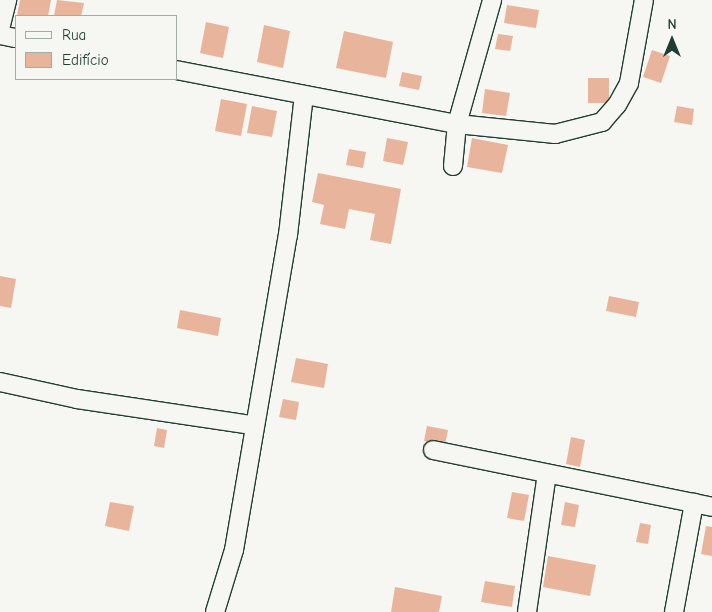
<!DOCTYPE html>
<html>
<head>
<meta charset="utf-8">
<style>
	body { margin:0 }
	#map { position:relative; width:712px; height:612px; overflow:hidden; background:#f6f6f2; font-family:"Comic Neue",sans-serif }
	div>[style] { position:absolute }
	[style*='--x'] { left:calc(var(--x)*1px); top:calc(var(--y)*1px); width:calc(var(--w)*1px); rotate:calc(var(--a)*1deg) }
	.building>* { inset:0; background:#e9b49c }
	.roads { filter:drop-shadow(1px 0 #1f3d34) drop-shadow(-1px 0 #1f3d34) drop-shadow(0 1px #1f3d34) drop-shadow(0 -1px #1f3d34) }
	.street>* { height:18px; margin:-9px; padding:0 9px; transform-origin:9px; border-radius:9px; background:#f6f6f2 }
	span { translate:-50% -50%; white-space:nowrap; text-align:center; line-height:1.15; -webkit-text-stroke:4.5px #f6f6f2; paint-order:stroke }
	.legend { position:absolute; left:15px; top:15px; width:162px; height:65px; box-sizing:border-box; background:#f6f6f2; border:1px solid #a0aca6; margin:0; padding:6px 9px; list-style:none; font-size:15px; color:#1f3d34 }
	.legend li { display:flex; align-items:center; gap:10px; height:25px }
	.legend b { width:25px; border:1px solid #a0aca6 }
	.north { position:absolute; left:647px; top:15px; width:50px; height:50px; -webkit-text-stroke:4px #f6f6f2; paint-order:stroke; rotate:0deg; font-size:14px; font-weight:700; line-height:20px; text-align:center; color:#1f3d34 }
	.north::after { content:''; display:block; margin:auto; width:18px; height:22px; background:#1f3d34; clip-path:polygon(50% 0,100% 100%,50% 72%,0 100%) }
</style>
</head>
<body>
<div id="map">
	<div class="building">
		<div style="clip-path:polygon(20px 0,51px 0,48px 16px,17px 16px)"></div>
		<div style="clip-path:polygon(57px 0,84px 3px,81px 16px,54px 16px)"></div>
		<div style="clip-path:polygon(507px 5px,539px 10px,536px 28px,504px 23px)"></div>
		<div style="clip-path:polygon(206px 22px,229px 27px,223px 58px,200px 53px)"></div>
		<div style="clip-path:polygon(264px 25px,290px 31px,283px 68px,257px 62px)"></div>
		<div style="clip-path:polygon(344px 31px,393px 42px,386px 78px,336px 68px)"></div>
		<div style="clip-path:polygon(498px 34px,513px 36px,510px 51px,495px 49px)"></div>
		<div style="clip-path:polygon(652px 50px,670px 56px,661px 83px,643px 77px)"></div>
		<div style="clip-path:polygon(402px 72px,422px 76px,419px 90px,399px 86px)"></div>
		<div style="clip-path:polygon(588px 78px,609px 78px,609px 103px,588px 103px)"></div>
		<div style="clip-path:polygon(485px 89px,510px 93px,506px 116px,482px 113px)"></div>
		<div style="clip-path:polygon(221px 99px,247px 104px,241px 136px,215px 131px)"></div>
		<div style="clip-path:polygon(252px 106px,277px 111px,272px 137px,247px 133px)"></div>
		<div style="clip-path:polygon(677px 106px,694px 109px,692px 125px,674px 122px)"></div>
		<div style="clip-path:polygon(387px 138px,408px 142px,403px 165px,383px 161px)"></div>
		<div style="clip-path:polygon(472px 138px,508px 145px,502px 173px,467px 167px)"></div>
		<div style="clip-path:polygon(349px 149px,366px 152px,363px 168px,346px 165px)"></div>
		<div style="clip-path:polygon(318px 173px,401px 189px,391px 244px,370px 240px,375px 214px,349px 209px,345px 229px,320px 224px,324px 205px,312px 202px)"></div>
		<div style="clip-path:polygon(0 276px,16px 279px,11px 308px,0 306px)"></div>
		<div style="clip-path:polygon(609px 296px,639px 302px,636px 317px,606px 311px)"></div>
		<div style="clip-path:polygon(180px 310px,221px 318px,218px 336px,177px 328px)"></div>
		<div style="clip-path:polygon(296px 358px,328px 364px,324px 388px,291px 382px)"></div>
		<div style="clip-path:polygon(283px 399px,299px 402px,296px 420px,279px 417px)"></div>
		<div style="clip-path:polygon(427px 426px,448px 430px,445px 445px,424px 441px)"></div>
		<div style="clip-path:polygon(157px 428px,167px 430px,164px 448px,154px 446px)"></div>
		<div style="clip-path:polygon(571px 437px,585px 440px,580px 467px,566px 464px)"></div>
		<div style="clip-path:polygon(512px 492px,529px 495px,524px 521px,507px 518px)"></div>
		<div style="clip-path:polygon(110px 502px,134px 506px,129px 531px,105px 526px)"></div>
		<div style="clip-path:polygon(565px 502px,579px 505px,575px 527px,561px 525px)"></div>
		<div style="clip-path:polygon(640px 523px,651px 525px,648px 544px,636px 542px)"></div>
		<div style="clip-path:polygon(706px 526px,712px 527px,712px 556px,701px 554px)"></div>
		<div style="clip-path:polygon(548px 556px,596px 565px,590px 596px,543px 587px)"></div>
		<div style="clip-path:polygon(485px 581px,515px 586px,512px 607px,481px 602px)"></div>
		<div style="clip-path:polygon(395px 587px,442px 596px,439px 612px,391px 612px)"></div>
	</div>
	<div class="roads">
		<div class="street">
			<div style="--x:0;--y:29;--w:30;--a:-76"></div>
			<div style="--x:0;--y:35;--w:16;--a:11"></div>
			<div style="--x:176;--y:70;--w:286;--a:10.9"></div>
			<div style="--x:457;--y:124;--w:99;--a:5.8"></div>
			<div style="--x:555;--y:134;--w:49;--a:-14.3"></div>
			<div style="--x:602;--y:122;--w:23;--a:-49"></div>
			<div style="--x:617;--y:105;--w:25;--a:-61"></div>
			<div style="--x:629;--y:83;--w:84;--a:-79.8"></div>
			<div style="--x:453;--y:166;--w:42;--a:-84.6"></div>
			<div style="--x:457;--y:124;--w:129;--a:-74.2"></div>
			<div style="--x:0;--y:382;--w:79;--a:12.4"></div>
			<div style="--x:77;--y:399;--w:177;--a:8.5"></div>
			<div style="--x:433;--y:450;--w:285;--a:11.5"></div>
			<div style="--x:215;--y:612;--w:65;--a:-73"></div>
			<div style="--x:234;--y:550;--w:320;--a:-80.3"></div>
			<div style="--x:288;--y:235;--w:141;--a:-83.5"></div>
			<div style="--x:527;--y:612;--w:139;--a:-81.8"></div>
			<div style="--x:674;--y:612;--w:111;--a:-79.6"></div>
		</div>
	</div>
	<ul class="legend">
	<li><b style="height:6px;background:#f6f6f2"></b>Rua</li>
	<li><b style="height:14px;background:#e9b49c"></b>Edifício</li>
	</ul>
	<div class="north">N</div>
</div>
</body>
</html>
